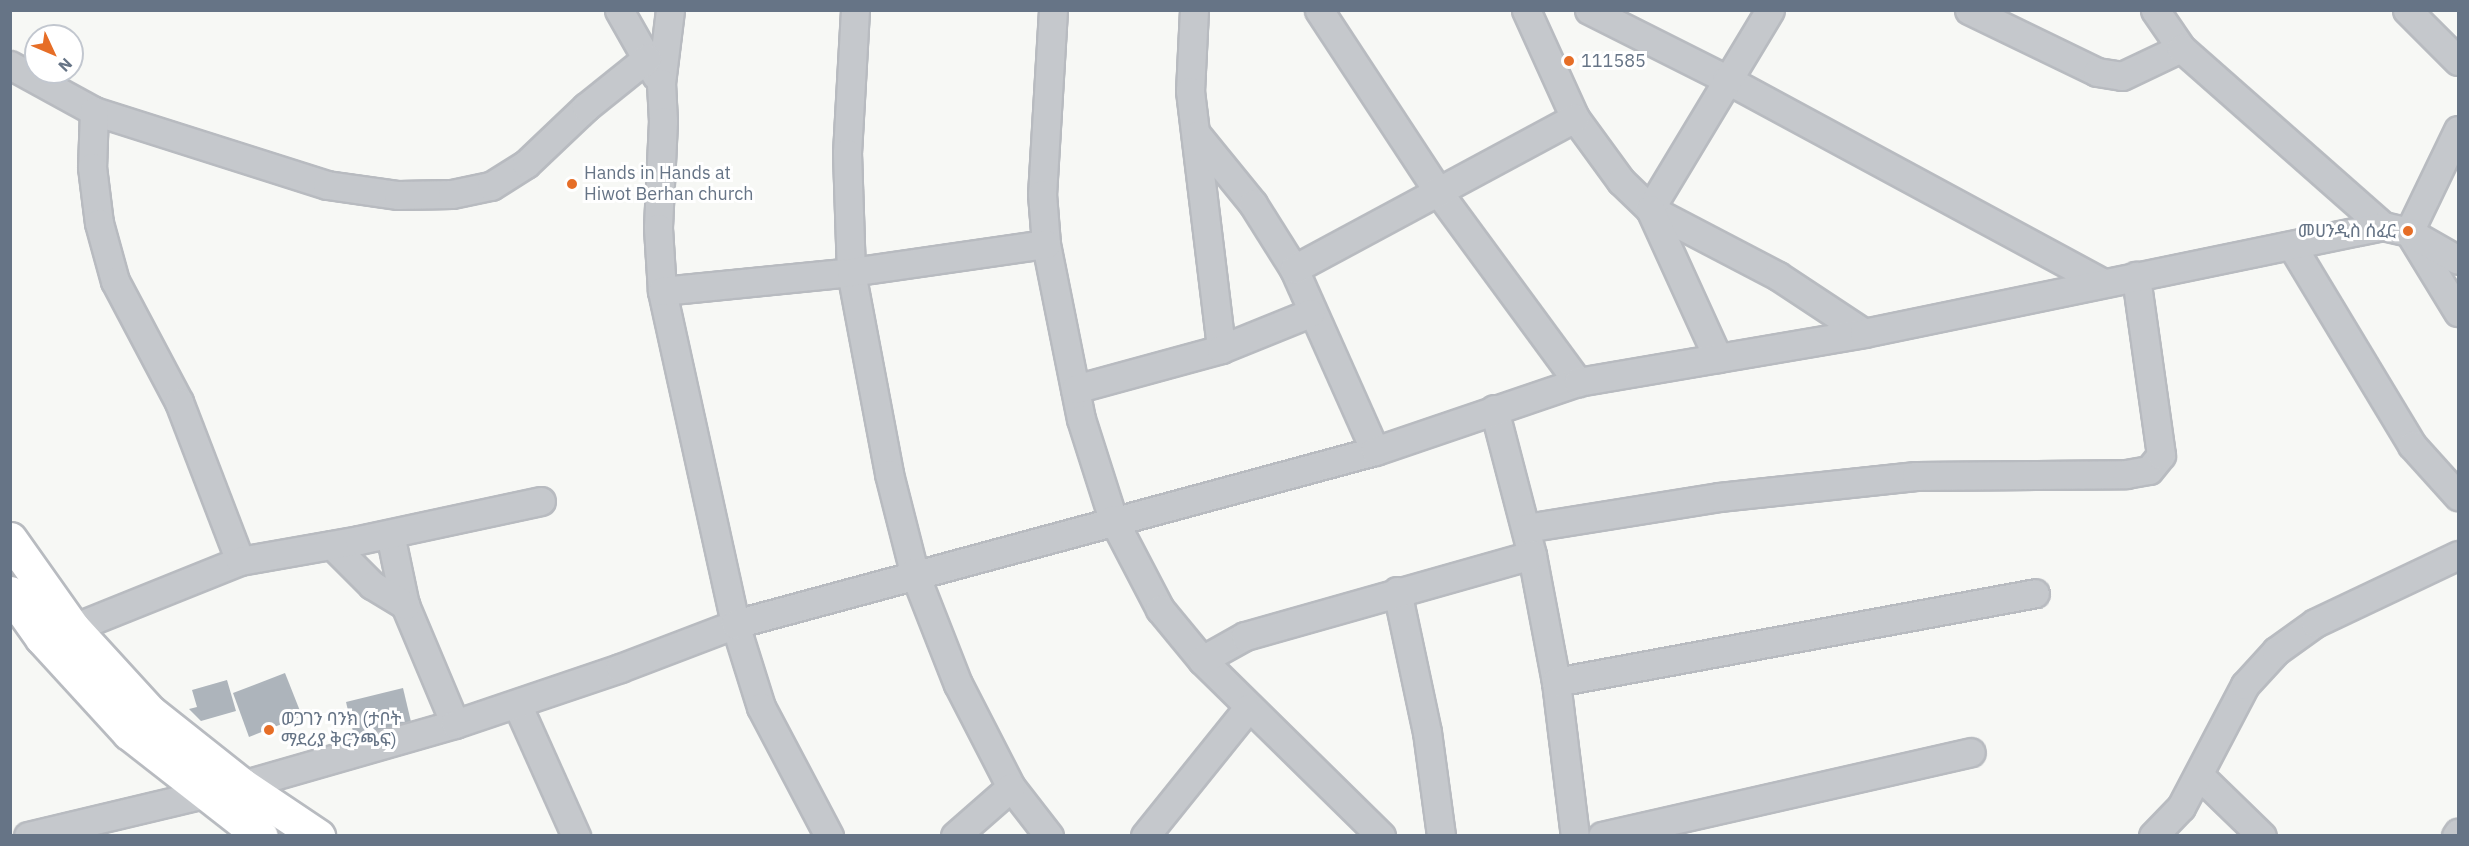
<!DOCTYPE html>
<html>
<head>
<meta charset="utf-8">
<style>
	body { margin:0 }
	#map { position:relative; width:2469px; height:846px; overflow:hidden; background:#f7f8f5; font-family:"IBM Plex Sans","Noto Sans Ethiopic",sans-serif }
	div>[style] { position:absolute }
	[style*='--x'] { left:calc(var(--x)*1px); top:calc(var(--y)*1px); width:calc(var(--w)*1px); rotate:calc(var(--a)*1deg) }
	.building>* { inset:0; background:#adb4bb }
	.roads { filter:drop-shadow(2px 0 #b8bbc0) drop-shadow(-2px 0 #b8bbc0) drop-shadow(0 2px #b8bbc0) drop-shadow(0 -2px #b8bbc0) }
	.minor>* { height:27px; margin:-13.5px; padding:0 13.5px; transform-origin:13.5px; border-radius:13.5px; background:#c5c8cc }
	.major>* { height:33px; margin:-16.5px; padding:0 16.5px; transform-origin:16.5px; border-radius:16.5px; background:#fff }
	.dots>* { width:16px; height:16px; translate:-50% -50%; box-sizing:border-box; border:3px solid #fff; border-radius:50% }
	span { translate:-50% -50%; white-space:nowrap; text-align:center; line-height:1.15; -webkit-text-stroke:6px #fff; paint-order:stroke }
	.poi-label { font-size:18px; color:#667486 }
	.left { translate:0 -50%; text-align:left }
	.right { translate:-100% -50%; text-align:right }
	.frame { position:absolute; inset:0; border:12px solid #667486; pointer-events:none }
	.north { position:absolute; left:24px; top:24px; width:60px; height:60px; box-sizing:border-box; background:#fff; border:2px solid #c2c7cf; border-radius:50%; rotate:134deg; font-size:16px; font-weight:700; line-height:24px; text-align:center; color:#667486 }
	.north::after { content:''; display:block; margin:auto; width:21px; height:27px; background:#e66e27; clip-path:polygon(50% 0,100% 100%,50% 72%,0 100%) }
</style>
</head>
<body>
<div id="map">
	<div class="building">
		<div style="clip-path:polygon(285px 673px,302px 716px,249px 737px,233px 693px)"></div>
		<div style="clip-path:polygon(227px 680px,236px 711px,201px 721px,189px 709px,197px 707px,192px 690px)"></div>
		<div style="clip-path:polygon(403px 688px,412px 726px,355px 740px,346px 702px)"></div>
	</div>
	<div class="roads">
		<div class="minor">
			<div style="--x:619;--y:10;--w:75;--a:60.4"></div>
			<div style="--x:670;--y:10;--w:74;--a:97"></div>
			<div style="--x:661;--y:83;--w:38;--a:87"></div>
			<div style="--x:663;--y:121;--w:107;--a:92.7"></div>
			<div style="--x:658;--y:228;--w:63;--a:86.4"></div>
			<div style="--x:662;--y:291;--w:341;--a:77.6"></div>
			<div style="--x:735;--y:624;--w:87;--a:72.6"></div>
			<div style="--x:761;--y:707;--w:146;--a:62.2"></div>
			<div style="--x:855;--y:10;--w:143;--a:93.2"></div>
			<div style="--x:847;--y:153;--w:119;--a:88.1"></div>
			<div style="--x:851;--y:272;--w:206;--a:79.3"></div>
			<div style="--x:889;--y:474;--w:101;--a:75.7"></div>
			<div style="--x:914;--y:572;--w:120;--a:68.6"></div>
			<div style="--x:958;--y:684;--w:116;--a:62.8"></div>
			<div style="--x:1011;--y:787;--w:62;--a:52.2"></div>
			<div style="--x:1053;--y:10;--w:184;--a:93.4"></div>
			<div style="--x:1042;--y:194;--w:50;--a:85.4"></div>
			<div style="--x:1046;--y:244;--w:178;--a:78.7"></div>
			<div style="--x:1081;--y:419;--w:105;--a:72.3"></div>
			<div style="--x:1113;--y:519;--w:102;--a:62.4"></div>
			<div style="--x:1160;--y:609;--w:66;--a:50.5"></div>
			<div style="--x:1202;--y:660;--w:251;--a:44.5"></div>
			<div style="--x:1194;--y:10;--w:81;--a:92.8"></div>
			<div style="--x:1190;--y:91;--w:260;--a:83.1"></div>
			<div style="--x:1319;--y:10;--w:219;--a:56.7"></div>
			<div style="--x:1439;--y:193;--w:235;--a:53.7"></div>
			<div style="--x:1526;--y:10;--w:119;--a:65.6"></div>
			<div style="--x:1575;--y:118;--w:78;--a:53.9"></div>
			<div style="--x:1621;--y:181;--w:40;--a:44"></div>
			<div style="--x:1650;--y:209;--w:144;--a:27.6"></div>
			<div style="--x:1778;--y:276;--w:103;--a:33.5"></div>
			<div style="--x:1589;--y:10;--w:153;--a:26.7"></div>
			<div style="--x:1726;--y:79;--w:426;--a:28.4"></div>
			<div style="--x:1969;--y:10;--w:142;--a:25.8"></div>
			<div style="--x:2097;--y:72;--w:25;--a:9"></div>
			<div style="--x:2122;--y:76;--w:65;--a:-25.4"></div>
			<div style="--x:2155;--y:10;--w:46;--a:55.6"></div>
			<div style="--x:2181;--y:48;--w:269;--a:41.4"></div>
			<div style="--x:2407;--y:10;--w:72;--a:45"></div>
			<div style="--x:10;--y:65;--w:96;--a:28.7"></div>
			<div style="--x:94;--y:111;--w:244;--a:17.6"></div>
			<div style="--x:327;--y:185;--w:72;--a:8"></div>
			<div style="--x:398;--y:195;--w:54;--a:-1.1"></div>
			<div style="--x:452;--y:194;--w:40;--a:-12"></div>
			<div style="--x:491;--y:186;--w:41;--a:-32.2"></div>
			<div style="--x:526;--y:164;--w:83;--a:-43.5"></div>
			<div style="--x:586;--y:107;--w:78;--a:-38.8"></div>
			<div style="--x:94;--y:111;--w:56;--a:92"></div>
			<div style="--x:92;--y:167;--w:56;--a:82.9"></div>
			<div style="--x:99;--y:223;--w:60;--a:74.6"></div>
			<div style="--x:115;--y:281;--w:137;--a:62.1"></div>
			<div style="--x:179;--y:402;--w:170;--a:69"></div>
			<div style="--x:2458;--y:130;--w:113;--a:115.7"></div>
			<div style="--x:2409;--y:232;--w:94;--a:58.5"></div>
			<div style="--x:1197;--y:135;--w:89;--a:50.9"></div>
			<div style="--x:1253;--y:204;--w:77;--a:57.8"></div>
			<div style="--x:1294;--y:269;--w:199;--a:66"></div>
			<div style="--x:1650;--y:209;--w:232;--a:-58.9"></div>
			<div style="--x:1650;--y:209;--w:164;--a:65.5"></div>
			<div style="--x:2292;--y:246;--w:232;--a:58.9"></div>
			<div style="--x:2412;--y:445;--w:69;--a:48"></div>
			<div style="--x:1294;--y:269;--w:319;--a:-28.3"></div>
			<div style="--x:662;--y:291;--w:190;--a:-5.7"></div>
			<div style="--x:851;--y:272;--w:197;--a:-8.2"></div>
			<div style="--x:1075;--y:389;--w:151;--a:-15.3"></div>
			<div style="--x:1221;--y:349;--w:96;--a:-22"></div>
			<div style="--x:1494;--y:409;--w:151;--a:75.4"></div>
			<div style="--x:1532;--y:555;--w:129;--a:79.3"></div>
			<div style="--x:1556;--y:682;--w:155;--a:83"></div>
			<div style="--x:1526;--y:528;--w:195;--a:-9.1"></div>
			<div style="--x:1719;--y:497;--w:198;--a:-6.1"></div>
			<div style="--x:1916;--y:476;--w:210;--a:-0.5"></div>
			<div style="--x:2126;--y:474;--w:23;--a:-10"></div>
			<div style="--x:2149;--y:470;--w:19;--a:-51"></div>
			<div style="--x:2161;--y:455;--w:181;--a:-98"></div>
			<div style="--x:390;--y:534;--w:73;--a:78.1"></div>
			<div style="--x:405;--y:605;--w:129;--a:67.2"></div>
			<div style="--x:332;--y:545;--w:57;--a:45"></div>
			<div style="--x:372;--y:585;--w:39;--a:31"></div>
			<div style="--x:1397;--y:591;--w:144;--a:78"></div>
			<div style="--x:1427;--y:732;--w:105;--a:82.3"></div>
			<div style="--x:73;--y:628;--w:180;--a:-21.9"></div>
			<div style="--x:240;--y:561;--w:121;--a:-10"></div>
			<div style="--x:359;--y:540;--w:186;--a:-12.1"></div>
			<div style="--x:1202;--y:660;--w:49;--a:-29.2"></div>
			<div style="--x:1245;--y:636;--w:298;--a:-15.8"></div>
			<div style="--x:1556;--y:682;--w:487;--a:-10.5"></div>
			<div style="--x:517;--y:704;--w:145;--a:65.9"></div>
			<div style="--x:2200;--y:776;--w:86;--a:44.1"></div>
			<div style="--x:28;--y:836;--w:220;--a:-13.4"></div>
			<div style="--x:242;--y:785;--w:222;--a:-16"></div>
			<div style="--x:455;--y:724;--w:174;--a:-18.7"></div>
			<div style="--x:620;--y:668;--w:123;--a:-20.9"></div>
			<div style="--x:735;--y:624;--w:663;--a:-15.13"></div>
			<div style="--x:1375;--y:451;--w:214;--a:-18.8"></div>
			<div style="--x:1578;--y:382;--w:290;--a:-9.7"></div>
			<div style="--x:1864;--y:333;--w:530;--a:-11.65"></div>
			<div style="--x:2383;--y:226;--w:27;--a:13"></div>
			<div style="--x:2409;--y:232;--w:56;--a:29.7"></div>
			<div style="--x:955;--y:836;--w:74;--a:-41.2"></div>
			<div style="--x:1145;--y:836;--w:164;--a:-51.2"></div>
			<div style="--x:1602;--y:836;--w:378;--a:-12.8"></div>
			<div style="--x:2153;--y:836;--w:40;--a:-46"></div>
			<div style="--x:2181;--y:807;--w:138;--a:-62.3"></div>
			<div style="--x:2245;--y:685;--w:46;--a:-47.6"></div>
			<div style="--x:2276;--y:651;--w:48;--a:-35.7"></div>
			<div style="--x:2315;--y:623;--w:158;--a:-25.4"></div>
			<div style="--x:2456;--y:836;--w:4;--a:-56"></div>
		</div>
		<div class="major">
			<div style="--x:10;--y:539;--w:109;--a:54.7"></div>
			<div style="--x:73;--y:628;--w:114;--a:47.5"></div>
			<div style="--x:150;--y:712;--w:117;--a:38.4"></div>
			<div style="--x:242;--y:785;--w:92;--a:33.9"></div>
			<div style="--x:10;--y:593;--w:55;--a:54.6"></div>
			<div style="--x:42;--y:638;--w:129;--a:47.5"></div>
			<div style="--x:129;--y:733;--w:167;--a:38"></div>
		</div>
	</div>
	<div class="dots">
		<div style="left:1569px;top:61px;background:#e66e27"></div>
		<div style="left:572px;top:184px;background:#e66e27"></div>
		<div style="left:2408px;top:231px;background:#e66e27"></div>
		<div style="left:269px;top:730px;background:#e66e27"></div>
	</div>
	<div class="poi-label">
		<span class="left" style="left:1581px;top:61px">111585</span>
		<span class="left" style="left:584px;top:184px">Hands in Hands at<br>Hiwot Berhan church</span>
		<span class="right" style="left:2396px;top:231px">መሀንዲስ ሰፈር</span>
		<span class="left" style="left:281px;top:730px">ወጋገን ባንክ (ታቦት<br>ማደሪያ ቅርንጫፍ)</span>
	</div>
	<div class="frame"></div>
	<div class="north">N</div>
</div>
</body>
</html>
